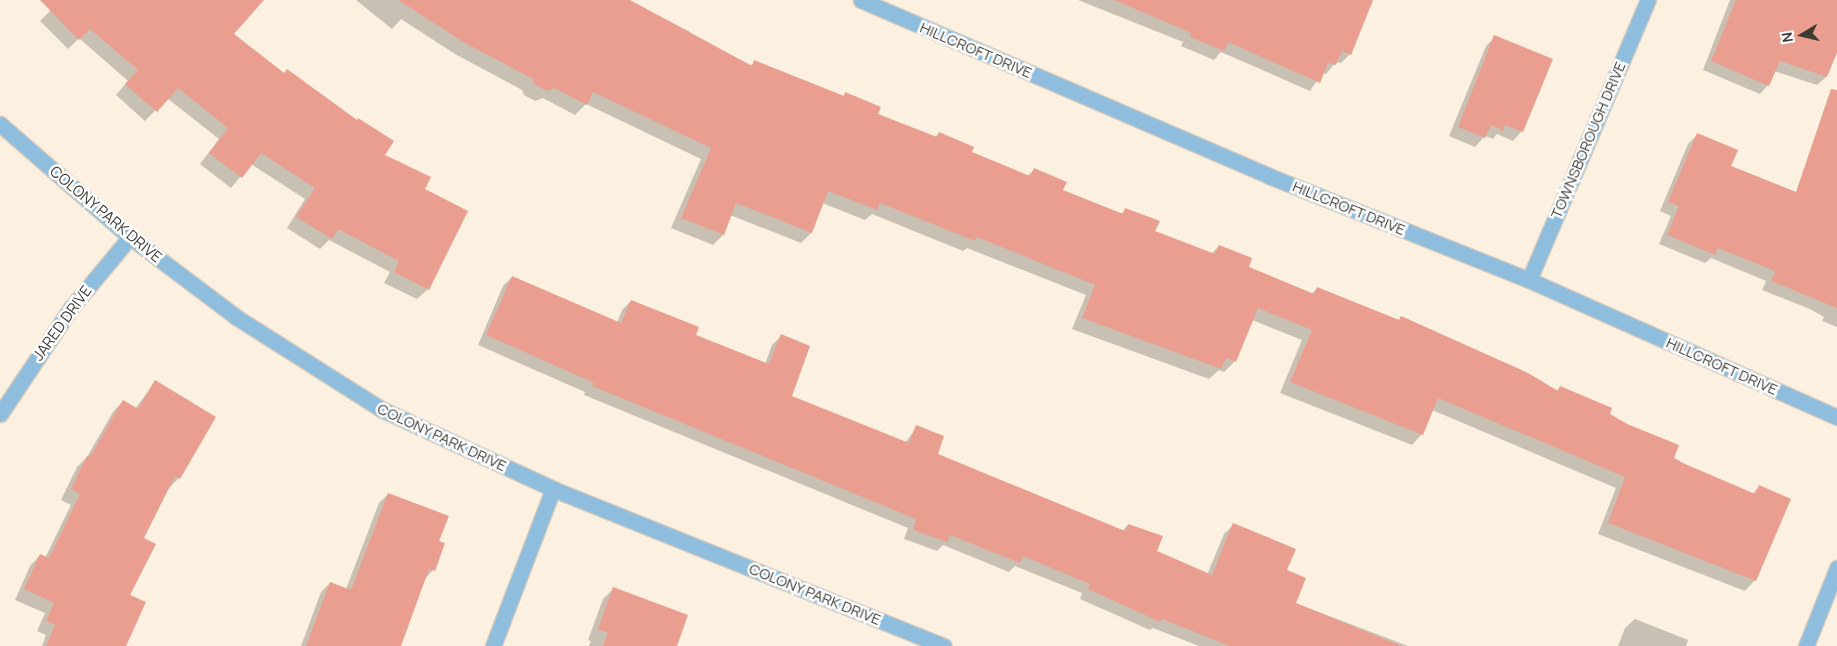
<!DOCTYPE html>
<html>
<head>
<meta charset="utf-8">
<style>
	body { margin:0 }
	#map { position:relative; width:1837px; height:646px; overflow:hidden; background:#fcf0e1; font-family:Manrope,sans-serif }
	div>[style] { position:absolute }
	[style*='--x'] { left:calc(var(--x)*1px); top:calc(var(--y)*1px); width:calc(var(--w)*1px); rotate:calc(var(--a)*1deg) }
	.shadow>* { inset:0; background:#0003 }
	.building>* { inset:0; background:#ea9e90 }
	.roads { filter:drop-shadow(1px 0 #d6ccbe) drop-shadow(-1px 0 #d6ccbe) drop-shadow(0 1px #d6ccbe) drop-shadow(0 -1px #d6ccbe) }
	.minor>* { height:15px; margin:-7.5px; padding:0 7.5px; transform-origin:7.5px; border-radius:7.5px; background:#8ebdde }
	span { translate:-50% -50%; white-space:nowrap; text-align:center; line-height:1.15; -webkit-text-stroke:5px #fff; paint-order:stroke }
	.street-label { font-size:15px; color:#3e3a34 }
	.north { position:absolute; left:1777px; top:10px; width:50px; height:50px; -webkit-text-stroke:4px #fff; paint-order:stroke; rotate:261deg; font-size:14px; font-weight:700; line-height:20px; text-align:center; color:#3e3a34 }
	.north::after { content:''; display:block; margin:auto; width:18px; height:22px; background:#3e3a34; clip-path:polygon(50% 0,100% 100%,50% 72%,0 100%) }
</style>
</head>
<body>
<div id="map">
	<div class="shadow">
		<div style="clip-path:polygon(61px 0,193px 0,423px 190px,428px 289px,417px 299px,384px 283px,390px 272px,329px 240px,320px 249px,287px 228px,305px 199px,251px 164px,231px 188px,200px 164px,219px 139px,167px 98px,145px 121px,116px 95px,128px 81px,79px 38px,68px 49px,40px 21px)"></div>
		<div style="clip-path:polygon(356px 0,627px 0,690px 32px,688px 36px,750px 66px,755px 62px,843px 97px,846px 94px,876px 115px,935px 138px,939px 133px,970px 153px,1027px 176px,1034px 170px,1062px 191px,1120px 215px,1126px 209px,1154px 232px,1211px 254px,1219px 246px,1247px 268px,1311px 294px,1318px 288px,1398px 321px,1401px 318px,1556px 392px,1560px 387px,1609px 415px,1672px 459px,1752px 494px,1759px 487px,1755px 580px,1745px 591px,1598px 534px,1616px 488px,1432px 410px,1422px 434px,1412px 445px,1280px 393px,1302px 340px,1252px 320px,1235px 361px,1224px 372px,1219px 370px,1209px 379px,1072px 329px,1086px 295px,967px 248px,963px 251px,872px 214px,865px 220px,822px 203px,811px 233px,801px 243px,730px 215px,723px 235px,713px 245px,671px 228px,701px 159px,586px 104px,575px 115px,543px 98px,535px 101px,524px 95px,522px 90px,455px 54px,401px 19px,392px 29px)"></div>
		<div style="clip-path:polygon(1078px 0,1372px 0,1350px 54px,1341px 63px,1336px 62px,1326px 74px,1322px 73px,1310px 91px,1221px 52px,1214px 60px,1181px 46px,1183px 42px)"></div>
		<div style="clip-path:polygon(1730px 0,1837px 0,1837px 53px,1826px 77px,1817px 85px,1774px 71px,1768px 85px,1760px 94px,1703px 70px)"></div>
		<div style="clip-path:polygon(1495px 37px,1522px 131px,1513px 141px,1497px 134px,1493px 139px,1485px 136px,1475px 147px,1449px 136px,1486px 46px)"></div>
		<div style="clip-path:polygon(1697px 135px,1730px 166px,1837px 210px,1837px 327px,1822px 321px,1824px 317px,1810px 309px,1762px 290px,1766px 281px,1711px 258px,1705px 263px,1659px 244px,1671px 216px,1660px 211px,1688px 144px)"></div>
		<div style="clip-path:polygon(512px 277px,617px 323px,622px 310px,631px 301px,694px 336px,765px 364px,772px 345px,781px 336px,791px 397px,905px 443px,917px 427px,936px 455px,1122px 531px,1128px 525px,1155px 551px,1207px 575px,1224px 534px,1233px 525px,1286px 571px,1295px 603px,1408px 646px,1199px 646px,1153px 628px,1150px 630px,1080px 599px,1082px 593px,1015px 566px,1009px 572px,943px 545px,937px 551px,904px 539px,908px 528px,584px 395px,585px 392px,478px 345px,503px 286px)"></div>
		<div style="clip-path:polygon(155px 382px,179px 478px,169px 488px,142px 538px,128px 595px,123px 646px,42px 646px,46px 635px,37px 631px,45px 613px,15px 600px,30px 566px,40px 555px,45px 558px,71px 505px,61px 500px,77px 467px,87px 457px,113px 412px,123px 401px,135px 409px)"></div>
		<div style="clip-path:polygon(388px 494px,437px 541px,433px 570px,424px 580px,399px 646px,301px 646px,321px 592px,330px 583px,346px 589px,379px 503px)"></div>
		<div style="clip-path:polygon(614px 588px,676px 646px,589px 646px,591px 641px,588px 640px,603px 599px)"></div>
		<div style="clip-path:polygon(1635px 619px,1688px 640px,1686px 646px,1618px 646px,1625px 628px)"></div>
	</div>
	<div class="building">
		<div style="clip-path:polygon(40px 0,264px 0,234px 34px,284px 73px,287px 69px,357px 120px,358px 118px,394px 141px,385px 155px,431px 177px,425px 189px,468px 211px,429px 290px,394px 272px,399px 261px,338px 229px,332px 239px,296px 217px,315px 188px,261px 153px,242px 178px,209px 153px,228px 128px,178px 88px,157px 112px,125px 84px,138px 70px,90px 29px,79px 40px)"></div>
		<div style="clip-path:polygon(398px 0,630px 0,752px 66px,754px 60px,844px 96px,845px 92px,881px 107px,878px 114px,937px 137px,939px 132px,974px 147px,972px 152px,1030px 176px,1034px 168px,1067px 182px,1063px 190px,1123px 214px,1125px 208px,1160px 221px,1155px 231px,1215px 254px,1219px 245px,1252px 258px,1249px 267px,1314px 294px,1317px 287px,1399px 320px,1401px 316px,1430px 329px,1528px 373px,1558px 391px,1560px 386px,1612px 408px,1610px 414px,1627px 424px,1679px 445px,1674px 458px,1685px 464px,1755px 494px,1759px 485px,1791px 499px,1756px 581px,1608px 523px,1625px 477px,1438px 398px,1423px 435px,1290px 382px,1312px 330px,1258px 308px,1236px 362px,1226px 358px,1221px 369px,1082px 318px,1095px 285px,977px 237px,975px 241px,880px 203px,877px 210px,828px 191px,812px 233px,736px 203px,724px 235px,681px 218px,711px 148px,593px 92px,587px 105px,554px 88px,547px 91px,534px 84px,533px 79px,465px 43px)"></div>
		<div style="clip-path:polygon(1114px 0,1373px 0,1351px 55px,1342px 51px,1336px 65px,1328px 63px,1320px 83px,1228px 42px,1224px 51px,1190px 37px,1191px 33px)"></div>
		<div style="clip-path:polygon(1736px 0,1837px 0,1837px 52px,1827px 77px,1780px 61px,1769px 86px,1711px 61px)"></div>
		<div style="clip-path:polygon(1494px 35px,1553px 59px,1523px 132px,1505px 125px,1503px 131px,1491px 125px,1485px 138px,1458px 127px)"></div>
		<div style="clip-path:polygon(1831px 89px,1837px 90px,1837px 308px,1771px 281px,1775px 271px,1718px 248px,1715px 255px,1667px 235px,1679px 206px,1668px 202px,1697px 133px,1738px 150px,1731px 166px,1796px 192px)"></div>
		<div style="clip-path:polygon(512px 276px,621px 323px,631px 300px,699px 327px,696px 335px,769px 364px,781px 334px,810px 346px,792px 396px,909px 443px,916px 425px,944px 436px,938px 454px,1125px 531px,1128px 524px,1163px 536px,1157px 551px,1212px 575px,1233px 523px,1296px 549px,1287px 570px,1306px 578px,1296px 603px,1401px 646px,1230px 646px,1162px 619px,1160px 622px,1088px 589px,1090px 584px,1023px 556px,1020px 563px,950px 535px,948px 542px,913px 530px,916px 519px,592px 386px,594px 383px,486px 335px)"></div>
		<div style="clip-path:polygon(155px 380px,216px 417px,180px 479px,175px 476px,144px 538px,156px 544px,130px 595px,146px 602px,126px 646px,46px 646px,55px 625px,46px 621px,54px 603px,24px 589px,40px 554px,49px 558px,80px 494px,71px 489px,87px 456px,90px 457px,123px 400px,138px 409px)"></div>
		<div style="clip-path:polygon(388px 493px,449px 516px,439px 541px,445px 543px,435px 571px,429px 569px,401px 646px,306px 646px,330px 582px,351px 590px)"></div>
		<div style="clip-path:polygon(613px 587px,688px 615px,677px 646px,603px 646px,608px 633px,598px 629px)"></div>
	</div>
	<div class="roads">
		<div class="minor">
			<div style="--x:861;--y:0;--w:444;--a:23.3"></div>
			<div style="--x:1269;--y:176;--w:280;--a:21.8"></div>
			<div style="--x:1529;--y:280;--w:337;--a:24"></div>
			<div style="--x:0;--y:124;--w:172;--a:41"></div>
			<div style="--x:130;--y:237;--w:133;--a:37"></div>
			<div style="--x:236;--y:317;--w:172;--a:32.4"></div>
			<div style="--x:381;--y:409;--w:190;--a:24.9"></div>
			<div style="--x:553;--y:489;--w:421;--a:21.9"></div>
			<div style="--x:1529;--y:280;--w:304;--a:-67"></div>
			<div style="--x:0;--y:414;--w:128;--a:-56.2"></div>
			<div style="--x:71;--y:308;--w:92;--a:-50.3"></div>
			<div style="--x:493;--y:646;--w:168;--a:-69.1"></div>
			<div style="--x:1806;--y:646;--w:84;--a:-68.3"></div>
		</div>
	</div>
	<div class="street-label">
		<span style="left:976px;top:50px;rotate:23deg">HILLCROFT DRIVE</span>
		<span style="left:1588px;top:140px;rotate:-67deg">TOWNSBOROUGH DRIVE</span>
		<span style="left:1349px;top:208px;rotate:22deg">HILLCROFT DRIVE</span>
		<span style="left:106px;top:214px;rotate:40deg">COLONY PARK DRIVE</span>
		<span style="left:62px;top:323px;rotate:-54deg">JARED DRIVE</span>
		<span style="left:1722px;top:366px;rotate:24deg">HILLCROFT DRIVE</span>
		<span style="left:442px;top:437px;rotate:25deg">COLONY PARK DRIVE</span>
		<span style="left:815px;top:594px;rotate:22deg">COLONY PARK DRIVE</span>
	</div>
	<div class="north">N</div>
</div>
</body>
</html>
